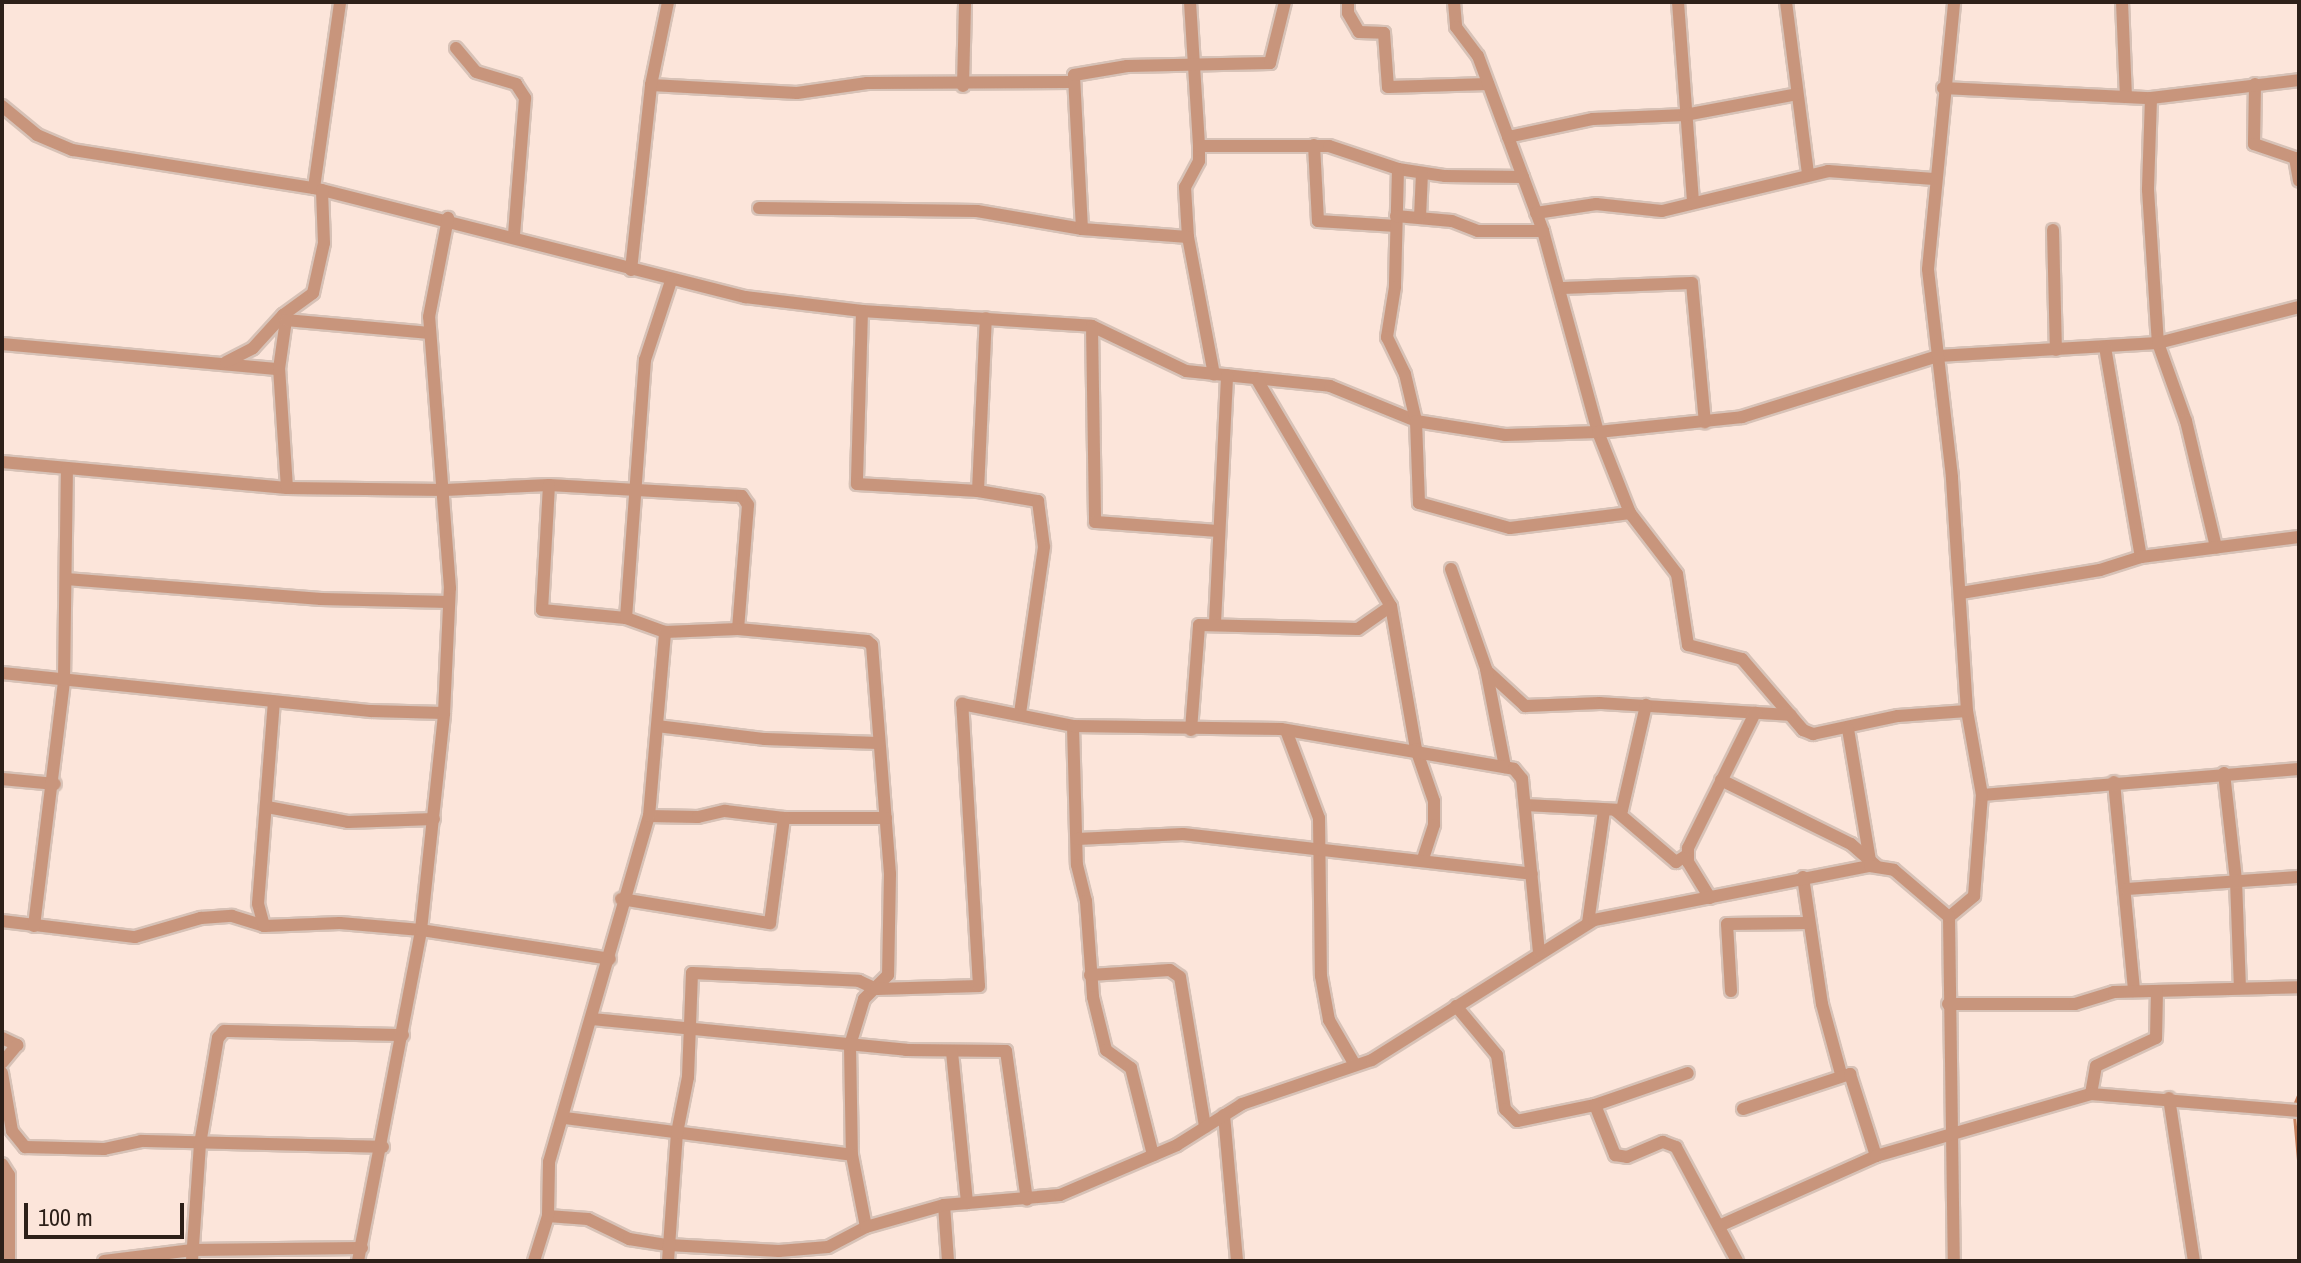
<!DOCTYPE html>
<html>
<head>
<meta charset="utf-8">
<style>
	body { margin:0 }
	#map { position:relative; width:2301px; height:1263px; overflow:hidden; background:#fce5da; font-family:"Archivo Narrow",sans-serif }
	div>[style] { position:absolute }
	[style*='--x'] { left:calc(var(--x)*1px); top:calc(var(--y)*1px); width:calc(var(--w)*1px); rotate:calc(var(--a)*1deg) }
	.stream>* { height:3px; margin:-1.5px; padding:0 1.5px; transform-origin:1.5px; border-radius:1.5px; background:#c98461 }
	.roads { filter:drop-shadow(2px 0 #d7c2b7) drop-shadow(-2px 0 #d7c2b7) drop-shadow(0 2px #d7c2b7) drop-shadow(0 -2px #d7c2b7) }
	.minor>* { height:12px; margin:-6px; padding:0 6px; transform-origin:6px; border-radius:6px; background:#c8957c }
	span { translate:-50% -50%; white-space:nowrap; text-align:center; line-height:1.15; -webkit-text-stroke:8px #fce5da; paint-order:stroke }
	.frame { position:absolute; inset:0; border:4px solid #2d2019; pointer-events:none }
	.scale { position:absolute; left:24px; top:1203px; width:160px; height:36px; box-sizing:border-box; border:4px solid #2d2019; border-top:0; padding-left:10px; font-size:24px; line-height:28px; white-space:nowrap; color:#2d2019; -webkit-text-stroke:6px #fce5da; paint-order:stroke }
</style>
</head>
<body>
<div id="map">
	<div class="stream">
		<div style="--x:2293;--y:1107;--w:15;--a:-67"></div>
		<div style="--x:2294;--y:1115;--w:56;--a:84.9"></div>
	</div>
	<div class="roads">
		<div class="minor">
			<div style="--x:1190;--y:2;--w:144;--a:86.4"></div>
			<div style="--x:1199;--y:146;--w:15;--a:90"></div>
			<div style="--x:1199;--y:161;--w:30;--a:118"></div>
			<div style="--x:1185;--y:187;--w:50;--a:86.6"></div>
			<div style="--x:1188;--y:237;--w:140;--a:79.3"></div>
			<div style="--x:1348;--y:2;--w:11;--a:90"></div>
			<div style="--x:1348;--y:13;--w:22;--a:60"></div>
			<div style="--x:1359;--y:32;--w:25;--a:2"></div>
			<div style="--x:1384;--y:33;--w:54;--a:85.8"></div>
			<div style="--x:1388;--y:87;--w:100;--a:-1.7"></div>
			<div style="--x:1454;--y:2;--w:25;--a:85"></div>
			<div style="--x:1456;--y:27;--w:36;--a:53"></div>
			<div style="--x:1478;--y:56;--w:187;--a:69.6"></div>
			<div style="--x:1543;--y:231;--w:208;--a:74.7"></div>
			<div style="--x:1598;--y:432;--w:87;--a:68.4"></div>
			<div style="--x:1630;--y:513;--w:77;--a:52.4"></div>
			<div style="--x:1677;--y:574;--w:72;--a:81.2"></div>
			<div style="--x:1688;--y:645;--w:56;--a:14.5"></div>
			<div style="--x:1742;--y:659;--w:94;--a:49.3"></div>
			<div style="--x:1803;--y:730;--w:11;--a:22"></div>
			<div style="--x:1813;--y:734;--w:87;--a:-12"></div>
			<div style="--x:1898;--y:716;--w:69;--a:-4.1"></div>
			<div style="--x:1678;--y:2;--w:200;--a:85.7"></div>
			<div style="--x:1786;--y:2;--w:173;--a:82.7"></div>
			<div style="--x:2122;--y:2;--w:95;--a:87.6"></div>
			<div style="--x:456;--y:48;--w:31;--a:50"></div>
			<div style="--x:476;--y:72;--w:42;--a:16.7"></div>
			<div style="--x:516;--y:84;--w:17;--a:57"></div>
			<div style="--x:525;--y:98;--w:137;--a:94.6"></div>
			<div style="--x:2255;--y:84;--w:60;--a:91"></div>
			<div style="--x:2254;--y:144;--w:43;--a:18.9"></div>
			<div style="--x:2295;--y:158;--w:23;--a:80"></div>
			<div style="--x:651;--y:85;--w:146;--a:3.1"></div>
			<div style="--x:797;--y:93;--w:71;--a:-8.1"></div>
			<div style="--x:867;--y:83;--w:204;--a:-0.3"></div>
			<div style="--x:963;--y:86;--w:84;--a:-88.6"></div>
			<div style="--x:1943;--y:88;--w:208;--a:2.8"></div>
			<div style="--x:2151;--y:98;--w:149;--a:-6.9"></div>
			<div style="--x:2151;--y:98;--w:92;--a:91.9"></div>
			<div style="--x:2148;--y:190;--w:153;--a:86.3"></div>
			<div style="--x:2158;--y:343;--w:83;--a:70.3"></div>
			<div style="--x:2186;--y:421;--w:130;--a:76.6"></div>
			<div style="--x:2;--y:106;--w:45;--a:39.6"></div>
			<div style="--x:37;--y:135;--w:39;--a:23"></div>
			<div style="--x:73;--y:150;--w:244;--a:9"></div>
			<div style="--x:314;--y:188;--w:445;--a:14.2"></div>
			<div style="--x:745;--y:297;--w:118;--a:6.8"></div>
			<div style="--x:862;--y:311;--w:230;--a:3.7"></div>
			<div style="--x:1092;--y:326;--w:104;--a:25.6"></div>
			<div style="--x:1186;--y:371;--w:145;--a:5.9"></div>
			<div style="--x:1330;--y:386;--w:93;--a:22.1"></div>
			<div style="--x:1416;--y:421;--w:90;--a:8.9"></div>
			<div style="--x:1505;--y:435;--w:93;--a:-1.8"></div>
			<div style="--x:1598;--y:432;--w:145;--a:-5.9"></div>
			<div style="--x:1742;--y:417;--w:205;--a:-17.3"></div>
			<div style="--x:1938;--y:356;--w:220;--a:-3.4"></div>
			<div style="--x:2158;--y:343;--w:146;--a:-14.3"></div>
			<div style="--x:1508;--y:137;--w:87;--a:-12"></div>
			<div style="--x:1593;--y:119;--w:92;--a:-2.5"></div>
			<div style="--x:1685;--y:115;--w:114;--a:-10.6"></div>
			<div style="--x:1314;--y:145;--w:76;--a:87"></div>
			<div style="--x:1318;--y:221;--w:78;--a:3.7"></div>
			<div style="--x:1199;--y:146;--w:130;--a:0"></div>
			<div style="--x:1329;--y:146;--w:73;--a:18.4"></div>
			<div style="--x:1398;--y:169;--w:48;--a:8.5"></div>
			<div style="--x:1445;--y:176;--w:78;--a:0.7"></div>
			<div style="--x:1398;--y:169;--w:118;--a:91.5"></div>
			<div style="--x:1395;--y:287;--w:51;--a:99.1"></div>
			<div style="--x:1387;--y:337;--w:41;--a:64.1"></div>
			<div style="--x:1405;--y:374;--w:48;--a:76.8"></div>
			<div style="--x:1416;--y:421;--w:82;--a:87.9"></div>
			<div style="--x:1419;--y:503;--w:94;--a:15.4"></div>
			<div style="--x:1510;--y:528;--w:121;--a:-7.1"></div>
			<div style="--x:314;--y:188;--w:188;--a:-82"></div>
			<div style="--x:759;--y:208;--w:218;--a:0.8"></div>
			<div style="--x:977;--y:211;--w:107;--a:9.7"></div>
			<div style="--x:1082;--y:229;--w:106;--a:4.3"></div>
			<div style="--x:1536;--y:213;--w:61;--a:-8.5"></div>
			<div style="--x:1596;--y:204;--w:66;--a:6.1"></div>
			<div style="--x:1662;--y:211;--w:171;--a:-13.5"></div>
			<div style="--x:1828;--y:171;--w:106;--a:4.3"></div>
			<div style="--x:1396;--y:216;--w:56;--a:5.1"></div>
			<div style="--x:1452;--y:221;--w:28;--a:21"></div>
			<div style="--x:1478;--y:231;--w:65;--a:0"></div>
			<div style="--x:1420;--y:217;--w:44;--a:-87.4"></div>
			<div style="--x:1082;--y:229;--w:154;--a:-93"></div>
			<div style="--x:1074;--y:75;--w:54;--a:-9.6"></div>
			<div style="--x:1127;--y:66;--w:143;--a:-1.2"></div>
			<div style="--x:1270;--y:63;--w:63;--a:-76.2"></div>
			<div style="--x:2053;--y:230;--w:120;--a:88.6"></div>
			<div style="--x:631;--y:270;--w:186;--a:-83.8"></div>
			<div style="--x:651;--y:85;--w:85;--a:-78.4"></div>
			<div style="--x:1562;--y:288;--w:130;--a:-2.2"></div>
			<div style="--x:1692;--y:283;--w:140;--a:84.7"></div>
			<div style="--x:862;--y:311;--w:173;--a:91.7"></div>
			<div style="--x:857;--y:484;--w:121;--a:3.3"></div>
			<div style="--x:978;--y:491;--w:61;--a:9.5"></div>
			<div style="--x:1038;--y:501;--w:46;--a:82.6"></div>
			<div style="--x:1044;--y:547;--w:168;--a:98.2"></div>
			<div style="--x:1092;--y:326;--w:196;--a:89.1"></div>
			<div style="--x:1095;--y:522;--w:124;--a:4.2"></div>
			<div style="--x:2;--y:344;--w:278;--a:5.2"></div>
			<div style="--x:2105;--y:347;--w:213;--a:80.3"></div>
			<div style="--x:226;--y:362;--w:30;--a:-27"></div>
			<div style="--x:253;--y:348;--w:45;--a:-47.7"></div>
			<div style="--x:283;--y:315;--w:37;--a:-36"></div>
			<div style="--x:313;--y:293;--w:51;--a:-77.6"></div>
			<div style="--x:324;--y:243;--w:53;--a:-92.2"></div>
			<div style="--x:1256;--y:378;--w:265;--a:59.4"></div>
			<div style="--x:1391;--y:606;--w:145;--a:80.1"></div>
			<div style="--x:1416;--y:749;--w:55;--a:70.9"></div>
			<div style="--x:1434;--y:801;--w:24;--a:90"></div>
			<div style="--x:1434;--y:825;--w:36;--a:108"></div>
			<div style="--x:2;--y:462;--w:286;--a:5.2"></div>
			<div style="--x:287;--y:488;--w:158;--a:0.7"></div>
			<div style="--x:445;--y:490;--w:104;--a:-2.8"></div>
			<div style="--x:549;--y:485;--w:193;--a:3.3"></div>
			<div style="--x:742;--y:496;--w:11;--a:56"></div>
			<div style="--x:748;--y:505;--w:124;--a:94.6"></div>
			<div style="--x:549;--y:485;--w:125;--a:93.2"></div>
			<div style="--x:542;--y:610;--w:84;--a:5.4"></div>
			<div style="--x:626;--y:618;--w:41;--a:19.7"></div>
			<div style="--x:665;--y:632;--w:73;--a:-2.4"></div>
			<div style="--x:738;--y:629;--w:130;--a:5.3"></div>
			<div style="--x:867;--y:641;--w:6;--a:39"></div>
			<div style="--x:872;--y:645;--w:230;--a:85.5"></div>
			<div style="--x:890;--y:874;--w:101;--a:91.1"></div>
			<div style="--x:888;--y:975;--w:34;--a:135"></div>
			<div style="--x:864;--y:999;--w:48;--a:106.9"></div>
			<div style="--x:850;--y:1045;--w:110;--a:89"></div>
			<div style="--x:852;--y:1155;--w:73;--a:79"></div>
			<div style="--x:287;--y:488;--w:119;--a:-93.8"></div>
			<div style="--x:279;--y:369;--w:49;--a:-81.9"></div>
			<div style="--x:286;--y:320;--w:144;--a:5.2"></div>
			<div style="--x:978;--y:491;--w:173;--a:-87.4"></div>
			<div style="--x:1451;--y:569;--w:108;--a:70.6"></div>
			<div style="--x:1487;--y:671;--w:52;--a:42.6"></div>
			<div style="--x:1525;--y:706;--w:75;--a:-2.3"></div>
			<div style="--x:1600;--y:703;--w:191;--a:3.6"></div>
			<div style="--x:66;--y:579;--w:256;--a:4.5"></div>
			<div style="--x:321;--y:599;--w:128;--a:1.3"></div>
			<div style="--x:1961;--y:593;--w:141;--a:-9.4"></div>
			<div style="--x:2100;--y:570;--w:43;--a:-17.6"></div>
			<div style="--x:2141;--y:557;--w:159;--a:-7.2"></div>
			<div style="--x:626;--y:618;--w:259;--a:-85.8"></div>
			<div style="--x:645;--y:360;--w:83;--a:-71.8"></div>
			<div style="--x:1215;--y:623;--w:248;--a:-87.2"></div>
			<div style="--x:1486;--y:669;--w:100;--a:79"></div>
			<div style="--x:2;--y:673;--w:371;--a:5.9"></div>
			<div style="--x:371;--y:711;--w:73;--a:1.6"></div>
			<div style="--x:657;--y:726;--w:109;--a:6.9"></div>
			<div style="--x:765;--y:739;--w:113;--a:2"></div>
			<div style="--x:1073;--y:726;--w:139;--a:88.4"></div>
			<div style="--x:1077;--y:865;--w:37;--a:76"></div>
			<div style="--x:1086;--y:901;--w:96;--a:85.8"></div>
			<div style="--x:1093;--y:997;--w:55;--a:76.2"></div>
			<div style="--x:1106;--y:1050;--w:31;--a:36"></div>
			<div style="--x:1131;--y:1068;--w:90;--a:75.8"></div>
			<div style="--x:1848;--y:729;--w:133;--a:80.5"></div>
			<div style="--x:1191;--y:730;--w:105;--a:-85.6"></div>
			<div style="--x:1199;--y:625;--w:159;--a:1.4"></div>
			<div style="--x:1358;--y:629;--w:40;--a:-34.9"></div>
			<div style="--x:1287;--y:733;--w:91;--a:69.4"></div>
			<div style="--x:1319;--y:818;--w:158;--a:89.3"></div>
			<div style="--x:1321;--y:976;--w:45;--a:79.7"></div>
			<div style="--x:1329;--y:1020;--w:52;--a:60"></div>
			<div style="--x:2224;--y:773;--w:108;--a:83.6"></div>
			<div style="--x:2236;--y:880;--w:107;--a:87.9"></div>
			<div style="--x:2;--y:779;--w:53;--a:5.4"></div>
			<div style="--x:1721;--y:780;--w:145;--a:26.2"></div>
			<div style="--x:1851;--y:844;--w:33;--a:41"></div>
			<div style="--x:2114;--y:782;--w:210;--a:84.5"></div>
			<div style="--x:1982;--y:795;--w:318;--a:-4.7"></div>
			<div style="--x:1525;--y:805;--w:97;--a:3"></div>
			<div style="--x:1622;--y:810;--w:108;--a:-77.1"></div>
			<div style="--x:267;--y:807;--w:82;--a:10.5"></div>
			<div style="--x:348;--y:822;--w:86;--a:-2"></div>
			<div style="--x:1616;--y:811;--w:79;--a:40.4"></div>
			<div style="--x:1676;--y:862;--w:13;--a:-32"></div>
			<div style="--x:649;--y:816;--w:49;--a:1.2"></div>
			<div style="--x:698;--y:817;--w:28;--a:-13"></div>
			<div style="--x:725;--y:811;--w:59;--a:6.8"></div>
			<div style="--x:784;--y:818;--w:102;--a:0"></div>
			<div style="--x:1077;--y:839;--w:106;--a:-2.7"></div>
			<div style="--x:1183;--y:834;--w:351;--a:6.5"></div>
			<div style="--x:1803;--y:877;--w:128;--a:81.5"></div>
			<div style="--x:1822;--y:1004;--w:73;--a:74.8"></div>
			<div style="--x:2126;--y:889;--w:173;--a:-4"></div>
			<div style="--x:1710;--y:898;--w:42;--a:-121.4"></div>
			<div style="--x:1688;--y:862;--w:14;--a:-90"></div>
			<div style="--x:1688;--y:848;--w:151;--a:-63.6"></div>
			<div style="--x:621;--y:899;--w:151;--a:9.2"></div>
			<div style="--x:770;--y:923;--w:106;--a:-82.4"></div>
			<div style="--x:1949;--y:917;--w:33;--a:-40"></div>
			<div style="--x:1974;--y:896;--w:101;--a:-85.5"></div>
			<div style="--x:1982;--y:795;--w:85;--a:-100.1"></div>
			<div style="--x:1967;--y:711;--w:234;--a:-93.7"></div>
			<div style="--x:1952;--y:477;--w:209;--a:-96.6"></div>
			<div style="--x:1928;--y:269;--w:268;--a:-84.4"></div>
			<div style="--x:1949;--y:917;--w:344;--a:89.2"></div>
			<div style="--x:2;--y:921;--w:134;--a:6.9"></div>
			<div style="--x:135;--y:937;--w:69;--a:-16.1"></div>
			<div style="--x:201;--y:918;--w:31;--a:-4"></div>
			<div style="--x:232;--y:916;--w:34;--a:17"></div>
			<div style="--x:264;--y:926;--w:76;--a:-2.3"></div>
			<div style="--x:340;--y:923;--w:81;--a:4.9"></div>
			<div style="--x:421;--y:930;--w:191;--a:8.7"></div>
			<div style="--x:1588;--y:923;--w:114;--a:-81.9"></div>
			<div style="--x:34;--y:926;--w:248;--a:-83"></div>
			<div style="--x:64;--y:680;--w:212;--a:-89.2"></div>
			<div style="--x:264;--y:926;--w:23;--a:-105"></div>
			<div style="--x:258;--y:904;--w:203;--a:-85.5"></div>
			<div style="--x:1090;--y:975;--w:80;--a:-3.6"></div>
			<div style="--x:1170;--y:970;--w:12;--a:35"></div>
			<div style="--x:1180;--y:977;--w:152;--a:80.5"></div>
			<div style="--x:1731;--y:991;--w:67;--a:-93.4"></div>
			<div style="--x:1727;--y:924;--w:80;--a:-0.7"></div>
			<div style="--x:1948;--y:1004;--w:127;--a:0"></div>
			<div style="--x:2075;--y:1004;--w:41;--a:-17.1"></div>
			<div style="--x:2114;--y:992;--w:185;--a:-1.5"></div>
			<div style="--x:1456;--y:1006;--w:64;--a:50.1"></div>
			<div style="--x:1497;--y:1055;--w:55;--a:81.6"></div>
			<div style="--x:1505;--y:1109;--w:17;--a:45"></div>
			<div style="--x:1517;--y:1121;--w:80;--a:-11.6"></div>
			<div style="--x:1595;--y:1105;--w:98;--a:-19"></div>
			<div style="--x:592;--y:1019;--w:316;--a:5.6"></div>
			<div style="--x:906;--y:1050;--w:100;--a:0.6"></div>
			<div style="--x:1006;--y:1051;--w:150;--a:82"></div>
			<div style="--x:2;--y:1038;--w:17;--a:25"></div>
			<div style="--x:17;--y:1045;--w:23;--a:130"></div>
			<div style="--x:952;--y:1052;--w:152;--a:84.3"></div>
			<div style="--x:2;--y:1073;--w:59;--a:80.2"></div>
			<div style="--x:12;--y:1131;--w:21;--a:51"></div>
			<div style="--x:25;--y:1147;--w:79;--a:1.5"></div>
			<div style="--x:104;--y:1149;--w:38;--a:-12"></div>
			<div style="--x:141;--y:1141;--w:242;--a:1.4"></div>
			<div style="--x:2091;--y:1094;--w:28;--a:-80"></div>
			<div style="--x:2096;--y:1066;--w:66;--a:-25"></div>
			<div style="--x:2156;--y:1038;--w:47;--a:-88.8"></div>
			<div style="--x:2169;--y:1098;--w:165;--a:81.3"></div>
			<div style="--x:1595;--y:1105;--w:54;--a:68.2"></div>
			<div style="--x:1615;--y:1155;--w:12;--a:9"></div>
			<div style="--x:1627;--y:1157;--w:39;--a:-23"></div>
			<div style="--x:1663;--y:1142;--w:14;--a:21"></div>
			<div style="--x:1676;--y:1147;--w:129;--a:61.8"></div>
			<div style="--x:1743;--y:1109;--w:113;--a:-18.1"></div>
			<div style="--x:1850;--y:1074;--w:86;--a:72.4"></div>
			<div style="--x:1224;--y:1115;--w:147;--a:84.9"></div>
			<div style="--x:565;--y:1118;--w:289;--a:7.3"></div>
			<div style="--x:2;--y:1164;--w:13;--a:58"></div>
			<div style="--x:9;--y:1175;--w:86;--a:90"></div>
			<div style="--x:944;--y:1205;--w:56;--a:85.9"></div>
			<div style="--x:548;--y:1216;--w:40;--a:4.3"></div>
			<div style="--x:588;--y:1219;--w:46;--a:26"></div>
			<div style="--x:629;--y:1239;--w:39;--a:9"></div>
			<div style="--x:668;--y:1245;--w:111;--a:3.1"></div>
			<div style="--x:779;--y:1251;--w:49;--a:-4.7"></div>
			<div style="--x:828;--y:1247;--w:43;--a:-27.8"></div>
			<div style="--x:866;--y:1227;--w:81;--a:-15.8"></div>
			<div style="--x:944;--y:1205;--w:116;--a:-4.9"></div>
			<div style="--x:1060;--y:1195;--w:127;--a:-23.1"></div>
			<div style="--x:1177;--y:1145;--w:77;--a:-32.2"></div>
			<div style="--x:1242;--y:1104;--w:137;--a:-18.7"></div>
			<div style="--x:1372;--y:1060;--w:262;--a:-32.2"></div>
			<div style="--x:1594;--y:920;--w:281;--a:-11.1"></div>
			<div style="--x:1870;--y:866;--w:24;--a:9"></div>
			<div style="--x:1894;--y:870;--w:72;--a:40.5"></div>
			<div style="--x:1719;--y:1226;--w:172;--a:-24"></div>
			<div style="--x:1876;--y:1156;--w:224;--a:-16.1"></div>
			<div style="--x:2091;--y:1094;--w:209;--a:4.7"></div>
			<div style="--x:104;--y:1261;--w:89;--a:-7.1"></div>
			<div style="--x:192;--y:1250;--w:170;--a:-0.7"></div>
			<div style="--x:192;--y:1261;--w:117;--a:-86.1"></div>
			<div style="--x:200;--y:1144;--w:108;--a:-80.4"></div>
			<div style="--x:218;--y:1038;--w:9;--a:-49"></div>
			<div style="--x:224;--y:1031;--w:179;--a:1.3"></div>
			<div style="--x:358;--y:1261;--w:337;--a:-79.2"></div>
			<div style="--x:421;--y:930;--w:218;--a:-83.9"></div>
			<div style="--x:444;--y:713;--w:125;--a:-87.3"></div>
			<div style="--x:450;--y:588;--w:272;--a:-94.4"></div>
			<div style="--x:429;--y:317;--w:101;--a:-79.1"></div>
			<div style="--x:534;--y:1261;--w:47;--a:-72.7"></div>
			<div style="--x:548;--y:1216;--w:54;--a:-88.9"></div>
			<div style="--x:549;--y:1162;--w:360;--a:-73.9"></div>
			<div style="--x:649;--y:816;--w:185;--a:-85"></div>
			<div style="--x:668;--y:1261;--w:128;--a:-86"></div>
			<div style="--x:677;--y:1133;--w:57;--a:-78.9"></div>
			<div style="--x:688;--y:1077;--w:104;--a:-87.8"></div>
			<div style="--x:692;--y:973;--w:167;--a:2.7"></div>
			<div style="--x:859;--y:981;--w:19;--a:25"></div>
			<div style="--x:876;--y:989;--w:103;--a:-1.7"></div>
			<div style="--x:979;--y:986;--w:283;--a:-93.4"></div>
			<div style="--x:962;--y:704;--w:113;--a:11.2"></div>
			<div style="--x:1073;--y:726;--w:208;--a:0.8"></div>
			<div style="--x:1281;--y:729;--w:236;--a:9.7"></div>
			<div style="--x:1514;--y:769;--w:13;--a:51"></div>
			<div style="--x:1522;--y:779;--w:174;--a:84.4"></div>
		</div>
	</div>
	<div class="frame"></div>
	<div class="scale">100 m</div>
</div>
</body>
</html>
